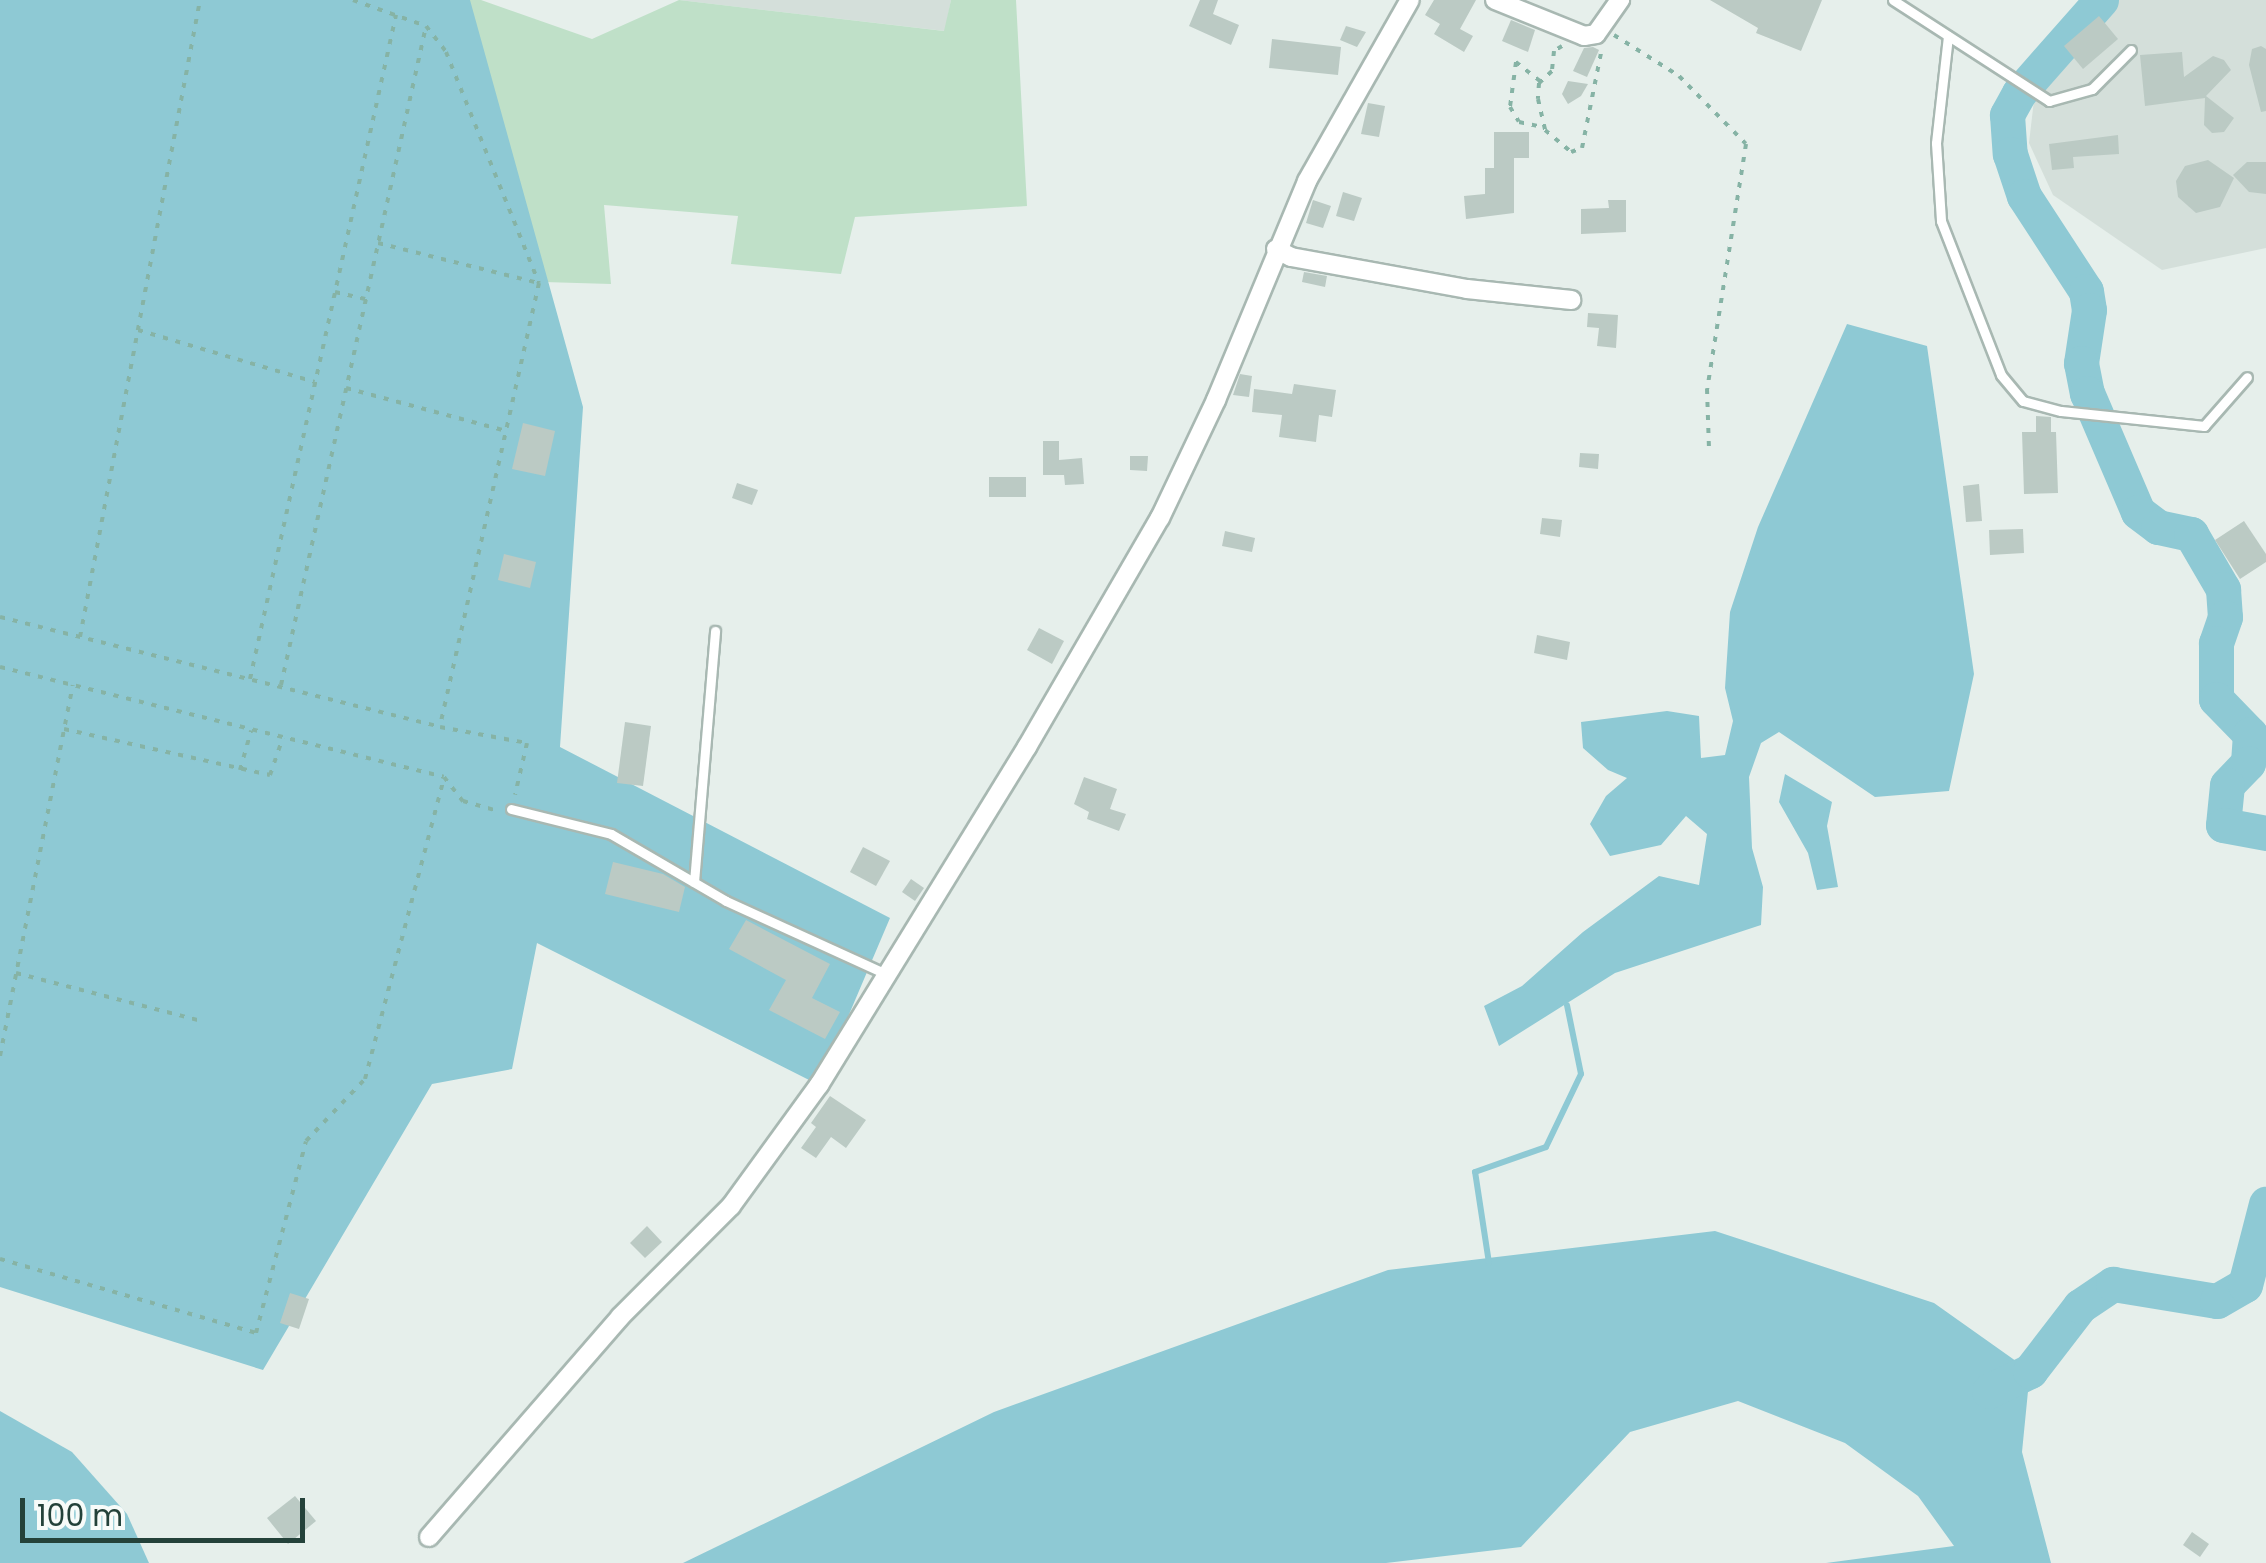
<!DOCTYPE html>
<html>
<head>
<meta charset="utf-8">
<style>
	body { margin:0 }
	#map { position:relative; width:2266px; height:1563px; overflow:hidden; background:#e6efeb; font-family:Poppins,sans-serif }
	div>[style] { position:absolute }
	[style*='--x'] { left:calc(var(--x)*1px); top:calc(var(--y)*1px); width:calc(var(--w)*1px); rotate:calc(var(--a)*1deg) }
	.built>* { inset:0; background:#d4dfda }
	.green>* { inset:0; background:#bfe0c8 }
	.water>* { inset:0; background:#8ec9d4 }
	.stream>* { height:6px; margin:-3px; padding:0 3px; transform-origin:3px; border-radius:3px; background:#8ec9d4 }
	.river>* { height:35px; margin:-17.5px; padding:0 17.5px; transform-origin:17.5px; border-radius:17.5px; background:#8ec9d4 }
	.building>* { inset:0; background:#bbcac4 }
	.path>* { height:4px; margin-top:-2px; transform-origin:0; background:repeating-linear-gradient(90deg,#86b3a5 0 5px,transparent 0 13px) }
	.roads { filter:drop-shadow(2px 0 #a8b8b2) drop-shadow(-2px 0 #a8b8b2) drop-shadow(0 2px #a8b8b2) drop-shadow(0 -2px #a8b8b2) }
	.lane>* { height:9px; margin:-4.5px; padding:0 4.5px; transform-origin:4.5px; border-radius:4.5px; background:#fff }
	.street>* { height:18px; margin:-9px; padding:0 9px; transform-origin:9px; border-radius:9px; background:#fff }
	span { translate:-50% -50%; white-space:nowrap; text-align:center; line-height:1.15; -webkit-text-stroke:9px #f7fbf9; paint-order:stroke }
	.scale { position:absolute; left:20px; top:1498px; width:285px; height:45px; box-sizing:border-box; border:5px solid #24423a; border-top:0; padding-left:12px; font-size:30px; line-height:35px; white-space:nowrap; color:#24423a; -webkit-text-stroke:8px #f7fbf9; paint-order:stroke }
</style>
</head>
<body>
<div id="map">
	<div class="built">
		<div style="clip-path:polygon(679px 0,951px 0,945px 31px)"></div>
		<div style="clip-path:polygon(2102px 0,2266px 0,2266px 248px,2162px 270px,2053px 195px,2029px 143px,2034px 100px,2064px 46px)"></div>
	</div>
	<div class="green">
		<div style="clip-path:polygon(450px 0,481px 0,592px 39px,679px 0,944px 31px,951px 0,1016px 0,1027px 206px,855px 217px,841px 274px,731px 264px,738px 216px,604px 205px,611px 284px,544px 282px)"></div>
	</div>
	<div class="water">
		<div style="clip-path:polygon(0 0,470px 0,583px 407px,560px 747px,890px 918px,819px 1085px,537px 943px,512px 1069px,432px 1084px,263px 1370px,0 1287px)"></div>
		<div style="clip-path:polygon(1847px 324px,1927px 346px,1974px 674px,1949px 791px,1875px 797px,1779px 732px,1761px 743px,1749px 777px,1752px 848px,1763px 887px,1761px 925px,1615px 973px,1499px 1046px,1484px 1006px,1522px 986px,1583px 932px,1659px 876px,1699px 885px,1707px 834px,1686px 816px,1661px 845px,1610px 856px,1590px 824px,1606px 796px,1627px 778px,1608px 770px,1583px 748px,1581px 722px,1667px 711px,1699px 716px,1701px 758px,1725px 755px,1733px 721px,1725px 688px,1730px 612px,1758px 527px)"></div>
		<div style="clip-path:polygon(1785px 774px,1832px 802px,1827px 826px,1838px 887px,1817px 890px,1808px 853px,1779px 802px)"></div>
		<div style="clip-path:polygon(1715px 1231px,1934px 1303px,2030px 1371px,2022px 1452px,2051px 1563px,1826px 1563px,1954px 1546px,1918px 1496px,1845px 1443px,1738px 1401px,1630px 1432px,1521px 1547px,1386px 1563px,683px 1563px,994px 1412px,1388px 1270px)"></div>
		<div style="clip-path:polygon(0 1411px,72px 1452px,127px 1514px,149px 1563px,0 1563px)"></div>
	</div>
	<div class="stream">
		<div style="--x:1489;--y:1263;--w:92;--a:-98.7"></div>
		<div style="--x:1475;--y:1172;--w:75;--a:-19.4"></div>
		<div style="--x:1546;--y:1147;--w:81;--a:-64.4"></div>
		<div style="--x:1581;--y:1074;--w:70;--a:-101.5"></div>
	</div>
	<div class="river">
		<div style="--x:2101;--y:0;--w:124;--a:131.4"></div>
		<div style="--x:2019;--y:93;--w:25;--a:119"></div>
		<div style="--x:2007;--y:115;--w:39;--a:86"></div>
		<div style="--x:2010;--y:154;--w:44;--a:71.6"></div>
		<div style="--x:2024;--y:196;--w:113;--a:56.9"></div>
		<div style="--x:2086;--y:291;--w:19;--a:81"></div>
		<div style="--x:2089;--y:310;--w:54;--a:98.6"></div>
		<div style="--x:2081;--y:363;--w:31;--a:79"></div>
		<div style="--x:2087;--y:393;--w:129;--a:66.8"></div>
		<div style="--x:2138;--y:512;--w:25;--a:37"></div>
		<div style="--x:2158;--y:527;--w:34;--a:12"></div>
		<div style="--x:2191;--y:534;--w:64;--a:59.8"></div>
		<div style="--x:2223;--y:589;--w:28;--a:86"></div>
		<div style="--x:2225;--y:617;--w:28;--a:109"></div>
		<div style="--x:2216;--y:643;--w:56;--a:90"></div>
		<div style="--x:2216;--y:699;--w:49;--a:45.8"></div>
		<div style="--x:2250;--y:734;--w:29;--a:94"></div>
		<div style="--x:2248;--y:763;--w:30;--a:134"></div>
		<div style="--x:2227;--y:785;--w:40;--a:95.7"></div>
		<div style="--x:2223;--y:825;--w:44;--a:10.5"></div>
		<div style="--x:1989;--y:1391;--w:46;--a:-26"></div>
		<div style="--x:2030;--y:1371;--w:82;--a:-52.4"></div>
		<div style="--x:2080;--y:1306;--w:40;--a:-34"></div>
		<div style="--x:2113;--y:1284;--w:105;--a:9.3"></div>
		<div style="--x:2217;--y:1301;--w:32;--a:-30"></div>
		<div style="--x:2245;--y:1285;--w:84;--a:-75.5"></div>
	</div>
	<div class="building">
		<div style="clip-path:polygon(1200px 0,1218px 0,1213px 14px,1239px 25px,1231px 45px,1189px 26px)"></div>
		<div style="clip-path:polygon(1434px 0,1476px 0,1460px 29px,1473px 36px,1464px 52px,1434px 34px,1440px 24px,1425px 15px)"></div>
		<div style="clip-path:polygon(1710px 0,1822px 0,1801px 51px,1756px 33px,1758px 28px)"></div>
		<div style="clip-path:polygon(2099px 16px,2118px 39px,2083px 69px,2064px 46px)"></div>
		<div style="clip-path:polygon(1511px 20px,1535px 30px,1528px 52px,1502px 41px)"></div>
		<div style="clip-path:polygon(1346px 26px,1366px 32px,1357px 47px,1340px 40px)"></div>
		<div style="clip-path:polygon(1272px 39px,1341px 47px,1338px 75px,1269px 68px)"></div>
		<div style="clip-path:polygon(2261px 46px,2266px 49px,2266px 111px,2261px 112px,2249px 65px,2252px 49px)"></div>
		<div style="clip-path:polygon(1593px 47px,1599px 50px,1587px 77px,1573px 71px,1584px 48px)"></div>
		<div style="clip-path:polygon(2182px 52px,2184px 77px,2213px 56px,2224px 60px,2231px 70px,2206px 96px,2234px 118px,2224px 132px,2212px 133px,2204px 125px,2205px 98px,2145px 106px,2140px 55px)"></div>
		<div style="clip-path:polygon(1568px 81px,1588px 84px,1581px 96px,1568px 104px,1562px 94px)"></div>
		<div style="clip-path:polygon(1368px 103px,1385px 106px,1379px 137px,1361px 134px)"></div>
		<div style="clip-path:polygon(1494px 132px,1529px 132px,1529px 158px,1514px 158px,1514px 213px,1466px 219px,1464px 196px,1485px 194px,1485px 168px,1494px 168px)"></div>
		<div style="clip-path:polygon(2118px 135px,2119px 154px,2073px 157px,2074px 168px,2052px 170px,2049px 144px)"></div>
		<div style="clip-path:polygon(2208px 160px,2234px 178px,2220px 207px,2196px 213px,2178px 197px,2176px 181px,2185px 166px)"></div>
		<div style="clip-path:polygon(2247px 162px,2266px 162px,2266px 194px,2249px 192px,2233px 175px)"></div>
		<div style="clip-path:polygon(1343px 192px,1362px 198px,1354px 221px,1336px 216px)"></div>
		<div style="clip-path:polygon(1313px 200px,1331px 206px,1323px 228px,1306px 223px)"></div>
		<div style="clip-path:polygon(1608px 200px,1626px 200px,1626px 232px,1581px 234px,1581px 209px,1609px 208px)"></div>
		<div style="clip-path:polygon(1304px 272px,1327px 276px,1325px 287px,1302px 282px)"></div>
		<div style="clip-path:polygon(1588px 313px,1618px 315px,1616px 348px,1597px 346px,1599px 328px,1587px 327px)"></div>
		<div style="clip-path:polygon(1240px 374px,1252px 376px,1249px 397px,1233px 395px)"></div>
		<div style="clip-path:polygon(1294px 384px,1336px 390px,1332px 417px,1319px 415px,1316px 442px,1279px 437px,1282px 415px,1252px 412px,1254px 389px,1292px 394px)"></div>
		<div style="clip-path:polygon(2036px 416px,2051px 417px,2051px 432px,2056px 432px,2058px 493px,2024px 494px,2022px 432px,2036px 432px)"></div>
		<div style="clip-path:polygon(523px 423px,555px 431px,545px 476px,512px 469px)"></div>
		<div style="clip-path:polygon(1043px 441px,1059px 441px,1059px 460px,1082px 458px,1084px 484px,1065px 485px,1064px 475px,1043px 475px)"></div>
		<div style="clip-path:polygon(1580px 453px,1599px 454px,1598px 469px,1579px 467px)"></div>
		<div style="clip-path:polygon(1130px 456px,1148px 456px,1147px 471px,1130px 470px)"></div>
		<div style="clip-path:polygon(989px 477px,1026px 477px,1026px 497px,989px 497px)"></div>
		<div style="clip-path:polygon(737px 483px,758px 490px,752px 505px,732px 498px)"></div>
		<div style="clip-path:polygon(1979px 484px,1982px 521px,1966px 522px,1963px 486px)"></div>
		<div style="clip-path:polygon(1542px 518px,1562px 520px,1560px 537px,1540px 534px)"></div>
		<div style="clip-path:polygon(2244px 521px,2266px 554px,2266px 562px,2240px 579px,2215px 540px)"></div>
		<div style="clip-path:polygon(2023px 529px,2024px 553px,1990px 555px,1989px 530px)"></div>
		<div style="clip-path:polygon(1225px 531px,1255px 538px,1252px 552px,1222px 546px)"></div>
		<div style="clip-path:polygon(504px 554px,536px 562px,530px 588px,498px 580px)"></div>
		<div style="clip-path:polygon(1039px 628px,1064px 641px,1052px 664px,1027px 650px)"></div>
		<div style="clip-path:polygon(1537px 635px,1570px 642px,1567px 660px,1534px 653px)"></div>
		<div style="clip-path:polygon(625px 722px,651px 726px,643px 786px,617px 783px)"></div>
		<div style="clip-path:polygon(1084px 777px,1117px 789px,1110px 809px,1126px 814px,1119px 831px,1087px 819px,1089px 812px,1074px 804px)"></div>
		<div style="clip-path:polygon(863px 847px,890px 861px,876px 886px,850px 872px)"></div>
		<div style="clip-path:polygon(613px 862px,663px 874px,685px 887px,679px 912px,605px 894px)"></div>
		<div style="clip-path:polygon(911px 879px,924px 888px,915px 901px,902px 892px)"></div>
		<div style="clip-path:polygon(746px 920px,830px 964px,812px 998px,840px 1012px,825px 1039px,769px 1010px,786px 980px,729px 949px)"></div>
		<div style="clip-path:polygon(830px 1096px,866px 1120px,846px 1148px,831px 1137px,816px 1158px,801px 1148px,816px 1127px,811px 1123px)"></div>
		<div style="clip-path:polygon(647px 1226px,662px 1242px,645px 1258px,630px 1243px)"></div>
		<div style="clip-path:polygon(290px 1293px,309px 1299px,299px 1329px,280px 1323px)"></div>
		<div style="clip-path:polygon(295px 1496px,316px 1521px,288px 1544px,267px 1518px)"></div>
		<div style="clip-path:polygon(2192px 1532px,2209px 1544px,2200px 1557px,2183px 1545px)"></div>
	</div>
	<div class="path">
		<div style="--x:353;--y:0;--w:77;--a:19.6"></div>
		<div style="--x:426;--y:26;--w:33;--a:52"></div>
		<div style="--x:446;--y:52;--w:249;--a:68.1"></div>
		<div style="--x:539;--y:283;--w:455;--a:102.6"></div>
		<div style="--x:1614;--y:35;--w:77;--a:32.2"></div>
		<div style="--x:1679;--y:76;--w:95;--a:45.4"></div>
		<div style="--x:1746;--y:144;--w:248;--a:99"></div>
		<div style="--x:1707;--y:389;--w:59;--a:88.1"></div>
		<div style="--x:1562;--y:46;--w:9;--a:148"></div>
		<div style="--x:1554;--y:51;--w:20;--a:96"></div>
		<div style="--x:1552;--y:71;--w:18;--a:137"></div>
		<div style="--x:1539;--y:83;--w:16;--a:94"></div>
		<div style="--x:1538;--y:99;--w:32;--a:77"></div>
		<div style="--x:1545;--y:130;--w:34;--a:40"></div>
		<div style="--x:1571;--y:152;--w:12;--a:-20"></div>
		<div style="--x:1582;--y:148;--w:97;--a:-78.7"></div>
		<div style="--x:1540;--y:81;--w:31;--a:-142"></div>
		<div style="--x:1516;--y:62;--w:45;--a:97.6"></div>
		<div style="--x:1510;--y:107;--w:17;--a:59"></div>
		<div style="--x:1519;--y:122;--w:25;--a:12"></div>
		<div style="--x:378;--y:243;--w:166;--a:14"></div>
		<div style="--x:335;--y:292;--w:31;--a:13"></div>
		<div style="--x:138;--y:330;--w:184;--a:16.4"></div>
		<div style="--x:346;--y:388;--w:166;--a:15"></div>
		<div style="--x:0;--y:617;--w:454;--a:14"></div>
		<div style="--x:440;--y:727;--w:88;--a:10.4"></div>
		<div style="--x:527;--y:743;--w:53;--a:103"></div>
		<div style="--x:80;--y:637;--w:648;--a:-79.33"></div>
		<div style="--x:0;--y:667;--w:457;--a:13.9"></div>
		<div style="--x:444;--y:777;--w:31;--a:52"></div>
		<div style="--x:463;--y:801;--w:35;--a:16"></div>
		<div style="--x:250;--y:679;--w:680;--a:-77.6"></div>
		<div style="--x:281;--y:685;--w:675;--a:-77.59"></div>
		<div style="--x:64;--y:729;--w:211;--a:12.6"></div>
		<div style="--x:270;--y:775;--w:39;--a:-71"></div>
		<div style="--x:240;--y:770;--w:41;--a:-74.2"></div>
		<div style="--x:16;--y:973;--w:188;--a:14.5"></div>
		<div style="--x:0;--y:1056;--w:378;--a:-78.9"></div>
		<div style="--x:0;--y:1259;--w:266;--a:16.1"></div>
		<div style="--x:256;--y:1333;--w:198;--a:-75.4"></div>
		<div style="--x:306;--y:1141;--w:86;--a:-46.4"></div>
		<div style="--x:365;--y:1079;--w:312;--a:-75.3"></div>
	</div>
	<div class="roads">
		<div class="lane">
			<div style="--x:1893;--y:0;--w:186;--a:32.9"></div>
			<div style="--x:2049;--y:101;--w:45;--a:-15.6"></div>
			<div style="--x:2092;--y:89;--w:55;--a:-45"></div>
			<div style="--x:1948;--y:36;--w:108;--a:96.4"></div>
			<div style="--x:1936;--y:143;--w:78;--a:86.3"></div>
			<div style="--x:1941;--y:221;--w:165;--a:68.7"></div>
			<div style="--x:2001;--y:375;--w:34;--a:50"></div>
			<div style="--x:2023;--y:401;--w:39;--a:15"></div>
			<div style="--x:2061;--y:411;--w:144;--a:6"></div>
			<div style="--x:2204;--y:426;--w:65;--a:-48.7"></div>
			<div style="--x:511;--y:809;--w:103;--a:14"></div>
			<div style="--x:611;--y:834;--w:133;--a:30.2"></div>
			<div style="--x:726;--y:901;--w:176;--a:24.5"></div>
			<div style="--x:694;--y:882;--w:252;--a:-85.2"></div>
		</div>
		<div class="street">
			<div style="--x:1495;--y:0;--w:96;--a:22"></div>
			<div style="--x:1584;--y:36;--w:12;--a:-9"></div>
			<div style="--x:1596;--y:34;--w:42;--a:-54.8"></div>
			<div style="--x:1276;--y:249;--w:17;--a:28"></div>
			<div style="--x:1291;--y:257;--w:179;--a:10.3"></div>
			<div style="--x:1467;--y:289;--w:105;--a:6"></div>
			<div style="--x:429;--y:1537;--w:291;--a:-49"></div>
			<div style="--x:620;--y:1317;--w:157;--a:-45"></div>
			<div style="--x:731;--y:1206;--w:150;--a:-54"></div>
			<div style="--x:819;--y:1085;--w:397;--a:-58.4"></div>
			<div style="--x:1027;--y:747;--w:265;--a:-59.9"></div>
			<div style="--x:1160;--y:518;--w:131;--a:-64.6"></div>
			<div style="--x:1216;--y:400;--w:237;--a:-67.4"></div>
			<div style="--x:1307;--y:181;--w:208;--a:-60.4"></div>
		</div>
	</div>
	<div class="scale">100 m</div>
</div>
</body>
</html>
